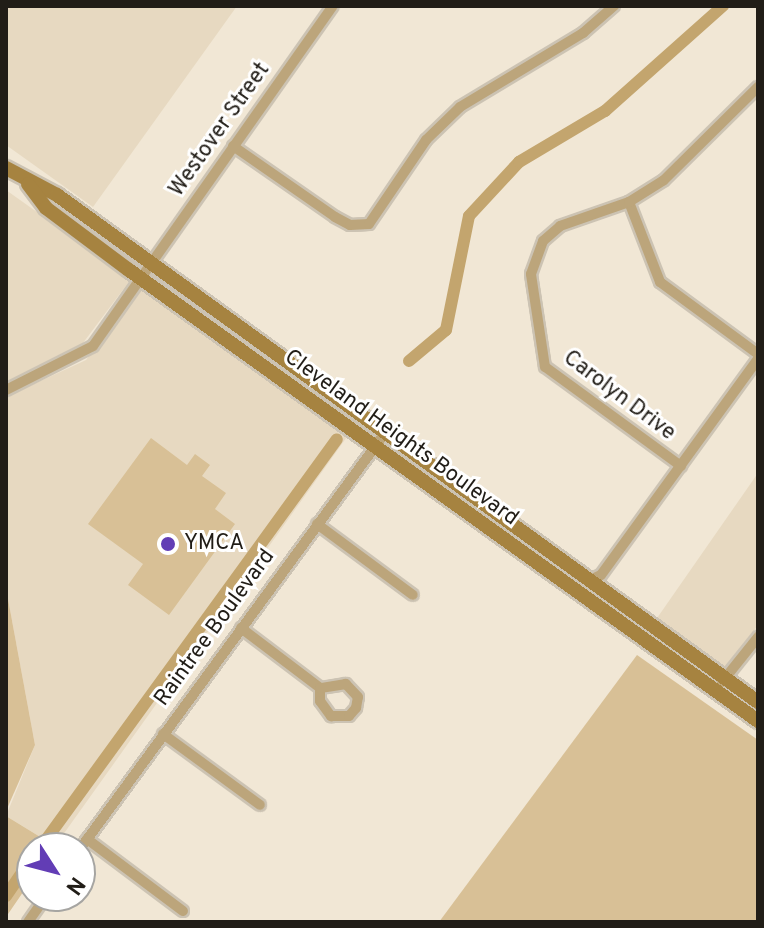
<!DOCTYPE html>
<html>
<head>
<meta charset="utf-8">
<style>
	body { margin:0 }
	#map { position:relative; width:764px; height:928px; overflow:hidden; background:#f1e7d5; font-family:Overpass,sans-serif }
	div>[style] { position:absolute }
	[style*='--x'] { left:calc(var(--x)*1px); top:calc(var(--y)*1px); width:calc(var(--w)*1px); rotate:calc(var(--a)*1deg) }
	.built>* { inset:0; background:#e7d9c1 }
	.green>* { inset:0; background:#d8c096 }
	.canal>* { height:12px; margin:-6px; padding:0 6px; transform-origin:6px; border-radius:6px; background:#c3a56e }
	.roads { filter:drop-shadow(2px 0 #ccc3b3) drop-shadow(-2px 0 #ccc3b3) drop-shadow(0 2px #ccc3b3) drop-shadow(0 -2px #ccc3b3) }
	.street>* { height:10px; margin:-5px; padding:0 5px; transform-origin:5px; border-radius:5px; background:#bca57b }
	.secondary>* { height:14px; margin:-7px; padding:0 7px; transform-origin:7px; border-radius:7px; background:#a68340 }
	.dots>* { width:22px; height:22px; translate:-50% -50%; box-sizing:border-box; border:4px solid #fff; border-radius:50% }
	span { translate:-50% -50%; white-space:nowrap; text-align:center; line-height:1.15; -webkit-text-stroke:6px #fff; paint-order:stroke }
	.street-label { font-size:22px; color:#211d17 }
	.poi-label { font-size:22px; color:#211d17 }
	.left { translate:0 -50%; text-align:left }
	.frame { position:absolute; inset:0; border:8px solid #211d17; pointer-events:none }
	.north { position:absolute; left:16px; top:832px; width:80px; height:80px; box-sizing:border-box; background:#fff; border:2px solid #a6a5a2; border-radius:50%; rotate:126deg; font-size:22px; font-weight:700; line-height:32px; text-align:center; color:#211d17 }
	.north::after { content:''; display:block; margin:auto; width:28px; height:36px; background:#623db5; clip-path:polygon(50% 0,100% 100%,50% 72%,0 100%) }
</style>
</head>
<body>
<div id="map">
	<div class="built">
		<div style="clip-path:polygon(6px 6px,237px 6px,93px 207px,6px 145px)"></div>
		<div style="clip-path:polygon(6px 190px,131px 279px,77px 351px,6px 382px)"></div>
		<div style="clip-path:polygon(142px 286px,349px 434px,55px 846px,6px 816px,35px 745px,6px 588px,6px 397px,86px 360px)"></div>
		<div style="clip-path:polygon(758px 473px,758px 625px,724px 671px,655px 621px)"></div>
	</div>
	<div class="green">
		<div style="clip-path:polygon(151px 438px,187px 465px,195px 454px,210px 465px,202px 476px,226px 493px,215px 509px,235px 524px,169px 615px,128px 585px,143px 564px,88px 524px)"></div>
		<div style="clip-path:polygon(6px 588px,35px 745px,6px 811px)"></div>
		<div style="clip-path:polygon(637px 655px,758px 740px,758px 922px,439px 922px)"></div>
		<div style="clip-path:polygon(6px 816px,55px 846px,32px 848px,32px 879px,6px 917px)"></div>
	</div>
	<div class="canal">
		<div style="--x:409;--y:361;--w:48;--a:-40"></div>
		<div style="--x:446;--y:330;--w:116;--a:-78.6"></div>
		<div style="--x:469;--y:216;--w:74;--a:-47.2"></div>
		<div style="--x:519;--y:162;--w:100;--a:-30.7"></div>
		<div style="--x:605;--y:111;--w:158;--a:-41.7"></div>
		<div style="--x:40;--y:848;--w:505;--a:-54.01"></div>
		<div style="--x:6;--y:896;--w:46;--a:-55.6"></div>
	</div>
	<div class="roads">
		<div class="street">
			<div style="--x:233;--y:146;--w:124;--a:34.8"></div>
			<div style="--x:335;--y:217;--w:17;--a:28"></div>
			<div style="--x:350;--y:225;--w:19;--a:-3"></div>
			<div style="--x:369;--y:224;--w:102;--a:-55.8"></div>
			<div style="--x:426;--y:140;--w:47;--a:-44.1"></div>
			<div style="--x:460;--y:107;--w:144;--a:-31"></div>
			<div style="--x:583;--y:33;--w:41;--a:-41.1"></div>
			<div style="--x:629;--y:202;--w:86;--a:68.8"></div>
			<div style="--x:660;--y:282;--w:122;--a:36.3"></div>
			<div style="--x:6;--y:390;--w:97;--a:-26.8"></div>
			<div style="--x:93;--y:346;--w:416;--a:-54.8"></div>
			<div style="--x:681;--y:466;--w:168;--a:-143.9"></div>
			<div style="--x:545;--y:367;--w:94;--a:-98.6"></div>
			<div style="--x:531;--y:274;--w:35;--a:-70"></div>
			<div style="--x:543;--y:241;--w:23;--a:-41"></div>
			<div style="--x:560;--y:226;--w:73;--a:-19.2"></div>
			<div style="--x:629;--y:202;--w:41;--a:-32.2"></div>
			<div style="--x:664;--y:180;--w:132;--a:-44.7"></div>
			<div style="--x:317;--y:524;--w:119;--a:36.5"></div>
			<div style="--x:588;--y:581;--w:14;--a:-25"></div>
			<div style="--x:601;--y:575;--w:267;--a:-54"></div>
			<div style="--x:241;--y:628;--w:99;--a:37.2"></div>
			<div style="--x:320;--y:688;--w:13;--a:90"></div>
			<div style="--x:320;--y:701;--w:19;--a:54"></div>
			<div style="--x:331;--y:716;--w:18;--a:0"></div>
			<div style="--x:349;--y:716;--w:11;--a:-49"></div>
			<div style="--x:356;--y:708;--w:11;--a:-80"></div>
			<div style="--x:358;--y:697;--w:18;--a:-133"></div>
			<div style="--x:346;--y:684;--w:26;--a:171"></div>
			<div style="--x:722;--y:682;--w:58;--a:-51.3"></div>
			<div style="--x:163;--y:734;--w:120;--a:36.2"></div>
			<div style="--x:87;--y:839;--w:120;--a:36.9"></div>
			<div style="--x:80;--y:849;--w:516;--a:-53.75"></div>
			<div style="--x:28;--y:922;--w:32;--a:-55"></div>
		</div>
		<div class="secondary">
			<div style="--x:6;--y:168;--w:58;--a:27.9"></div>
			<div style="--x:57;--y:195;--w:865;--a:35.88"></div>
			<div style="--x:28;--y:184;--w:30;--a:53"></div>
			<div style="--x:46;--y:208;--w:104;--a:36.8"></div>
			<div style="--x:129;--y:270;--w:774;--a:35.64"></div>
		</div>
	</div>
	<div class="dots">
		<div style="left:168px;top:544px;background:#623db5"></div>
	</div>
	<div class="street-label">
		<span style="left:220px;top:130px;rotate:-55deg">Westover Street</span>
		<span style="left:619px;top:396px;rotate:37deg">Carolyn Drive</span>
		<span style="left:401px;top:438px;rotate:36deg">Cleveland Heights Boulevard</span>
		<span style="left:215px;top:628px;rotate:-54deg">Raintree Boulevard</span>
	</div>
	<div class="poi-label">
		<span class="left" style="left:184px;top:544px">YMCA</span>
	</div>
	<div class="frame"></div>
	<div class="north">N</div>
</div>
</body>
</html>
